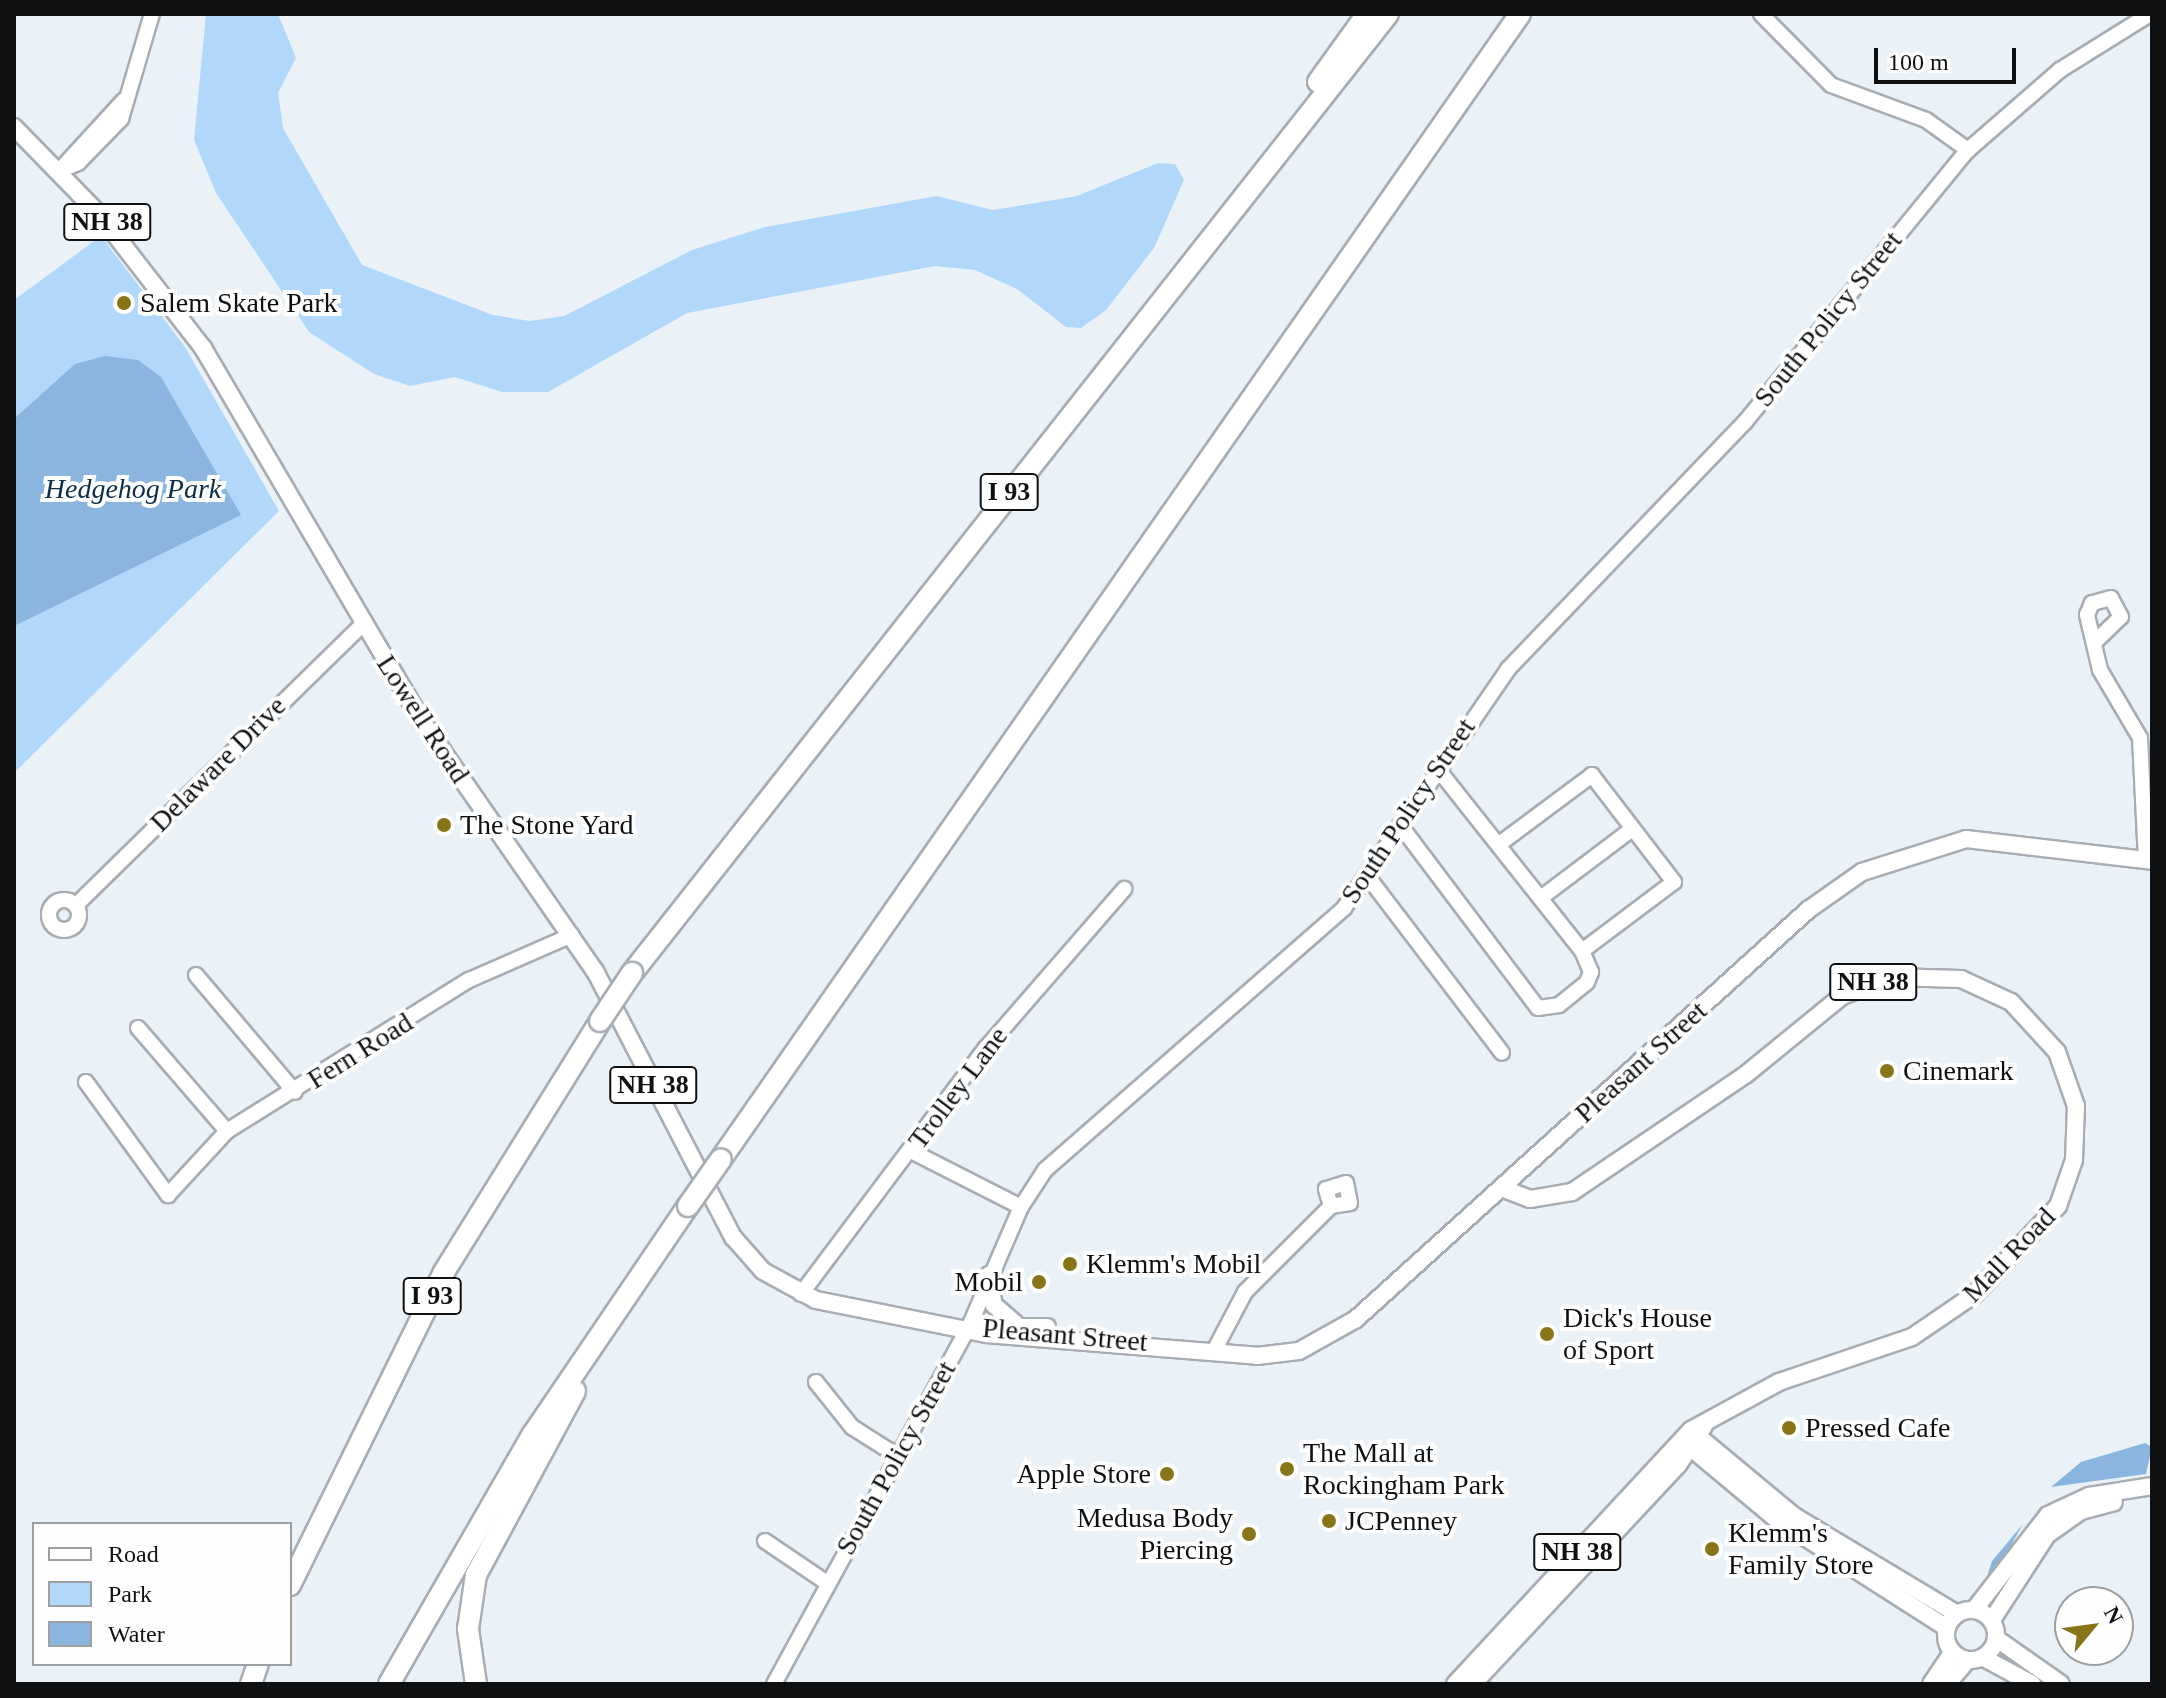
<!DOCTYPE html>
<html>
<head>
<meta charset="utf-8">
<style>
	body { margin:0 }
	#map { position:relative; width:2166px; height:1698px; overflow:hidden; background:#ebf2f7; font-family:"Times New Roman",serif }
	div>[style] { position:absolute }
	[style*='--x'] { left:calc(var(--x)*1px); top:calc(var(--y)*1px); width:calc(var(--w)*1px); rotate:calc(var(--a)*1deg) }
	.green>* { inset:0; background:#b1d8fb }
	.water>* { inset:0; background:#89b5de }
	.roads { filter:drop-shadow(2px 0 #a8adb3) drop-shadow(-2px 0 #a8adb3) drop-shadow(0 2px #a8adb3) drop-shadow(0 -2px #a8adb3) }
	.minor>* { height:14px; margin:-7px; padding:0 7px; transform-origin:7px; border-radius:7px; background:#fff }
	.minor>.ring { margin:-7px; padding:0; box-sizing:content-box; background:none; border:14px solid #fff; border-radius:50% }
	.major>* { height:16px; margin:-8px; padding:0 8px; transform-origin:8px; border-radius:8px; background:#fff }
	.major>.ring { margin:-8px; padding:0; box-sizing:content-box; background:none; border:16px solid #fff; border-radius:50% }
	.highway>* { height:20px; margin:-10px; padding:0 10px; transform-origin:10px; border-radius:10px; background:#fff }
	.bridges { filter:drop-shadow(2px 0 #a8adb3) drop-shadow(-2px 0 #a8adb3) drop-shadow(0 2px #a8adb3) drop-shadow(0 -2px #a8adb3) }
	.highway-bridge>* { height:20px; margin:-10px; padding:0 10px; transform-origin:10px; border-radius:10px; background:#fff }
	.dots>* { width:22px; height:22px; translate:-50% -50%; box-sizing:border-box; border:4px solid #fefefe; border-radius:50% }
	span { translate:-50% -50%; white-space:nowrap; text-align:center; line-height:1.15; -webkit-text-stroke:8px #fefefe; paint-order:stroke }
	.shield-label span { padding:2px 6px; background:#fefefe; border:2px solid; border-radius:6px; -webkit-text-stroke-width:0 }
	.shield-label { font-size:26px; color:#0e1012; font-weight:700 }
	.poi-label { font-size:28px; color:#0e1012 }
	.left { translate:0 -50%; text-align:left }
	.right { translate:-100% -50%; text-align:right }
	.street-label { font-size:28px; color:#0e1012 }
	.park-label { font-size:28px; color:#0b2d49; font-style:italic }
	.frame { position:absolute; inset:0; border:16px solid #0e1012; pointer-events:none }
	.legend { position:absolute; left:32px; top:1522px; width:260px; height:144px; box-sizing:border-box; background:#fefefe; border:2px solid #9e9fa0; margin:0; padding:10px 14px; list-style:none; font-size:24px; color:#0e1012 }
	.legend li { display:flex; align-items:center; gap:16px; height:40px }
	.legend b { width:40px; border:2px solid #9e9fa0 }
	.north { position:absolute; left:2054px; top:1586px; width:80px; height:80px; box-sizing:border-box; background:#fefefe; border:2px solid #9e9fa0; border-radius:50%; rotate:61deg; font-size:22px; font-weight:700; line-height:32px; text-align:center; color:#0e1012 }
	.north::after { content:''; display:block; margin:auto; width:28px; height:36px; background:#887518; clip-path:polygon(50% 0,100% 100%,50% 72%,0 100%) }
	.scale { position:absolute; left:1874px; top:48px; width:142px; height:36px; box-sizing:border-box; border:4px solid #0e1012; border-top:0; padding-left:10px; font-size:24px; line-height:28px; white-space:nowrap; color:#0e1012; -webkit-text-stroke:6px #fefefe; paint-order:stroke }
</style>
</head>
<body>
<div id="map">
	<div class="green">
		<div style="clip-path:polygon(206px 14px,278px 14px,296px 58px,278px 93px,283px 128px,362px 265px,493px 315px,530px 321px,564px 316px,692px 250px,765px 227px,937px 196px,993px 210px,1077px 196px,1158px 163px,1175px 164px,1184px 180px,1154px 248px,1106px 310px,1081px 328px,1066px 327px,1017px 289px,975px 270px,935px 266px,687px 313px,548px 392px,502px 392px,455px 377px,410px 386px,374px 374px,309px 332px,216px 193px,194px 140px)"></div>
		<div style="clip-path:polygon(101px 236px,185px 347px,279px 511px,14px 773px,14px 300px)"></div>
	</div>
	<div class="water">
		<div style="clip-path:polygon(105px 356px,138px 360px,161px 377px,241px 515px,14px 626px,14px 419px,75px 364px)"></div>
		<div style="clip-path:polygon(2145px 1443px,2152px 1447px,2146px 1474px,2051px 1487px,2081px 1462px)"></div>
		<div style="clip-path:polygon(2023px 1524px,2000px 1565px,1985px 1583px,1992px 1561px)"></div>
	</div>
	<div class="roads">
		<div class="minor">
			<div style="--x:1761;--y:14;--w:100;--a:45.4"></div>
			<div style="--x:1831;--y:85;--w:101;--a:20.2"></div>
			<div style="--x:1926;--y:120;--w:52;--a:35.5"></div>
			<div style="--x:59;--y:171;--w:21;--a:-23"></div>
			<div style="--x:78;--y:163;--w:62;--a:-45.7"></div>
			<div style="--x:121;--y:119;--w:109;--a:-73.6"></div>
			<div style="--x:59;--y:171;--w:96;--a:-47.5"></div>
			<div style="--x:2097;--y:640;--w:33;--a:-44"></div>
			<div style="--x:2121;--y:617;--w:21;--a:-118"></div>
			<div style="--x:2111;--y:598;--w:20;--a:165"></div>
			<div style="--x:2092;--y:603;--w:13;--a:113"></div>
			<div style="--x:2087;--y:615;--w:57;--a:76.7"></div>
			<div style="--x:2100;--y:670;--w:79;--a:59.5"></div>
			<div style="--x:2140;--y:738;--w:122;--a:87.2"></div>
			<div style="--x:1437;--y:768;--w:233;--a:51.6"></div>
			<div style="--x:1582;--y:951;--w:115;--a:-36.9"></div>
			<div style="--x:1674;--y:882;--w:135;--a:-127.5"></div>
			<div style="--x:1592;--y:775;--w:112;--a:143.3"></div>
			<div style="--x:1400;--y:825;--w:229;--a:53"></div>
			<div style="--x:1538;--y:1008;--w:21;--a:-8"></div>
			<div style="--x:1559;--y:1005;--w:36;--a:-39"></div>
			<div style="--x:1587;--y:982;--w:11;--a:-68"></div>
			<div style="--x:1591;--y:972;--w:23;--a:-113"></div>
			<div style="--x:1368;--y:877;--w:221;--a:52.7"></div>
			<div style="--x:1542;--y:897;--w:111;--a:-37"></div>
			<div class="ring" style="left:49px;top:900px;width:16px;height:16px"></div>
			<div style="--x:76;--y:905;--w:400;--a:-44.4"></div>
			<div style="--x:196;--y:975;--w:153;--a:49.8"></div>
			<div style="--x:138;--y:1028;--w:136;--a:49.2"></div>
			<div style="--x:86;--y:1082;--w:140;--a:54"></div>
			<div style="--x:168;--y:1195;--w:87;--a:-47.3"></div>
			<div style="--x:227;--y:1131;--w:285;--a:-32"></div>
			<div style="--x:469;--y:980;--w:112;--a:-23.6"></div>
			<div style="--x:911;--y:1151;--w:123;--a:27"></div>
			<div style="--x:801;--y:1294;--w:308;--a:-53.1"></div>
			<div style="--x:986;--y:1048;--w:211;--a:-49"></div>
			<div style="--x:1214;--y:1351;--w:67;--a:-62.3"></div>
			<div style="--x:1245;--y:1292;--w:122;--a:-45"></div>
			<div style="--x:1331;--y:1206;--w:19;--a:-9"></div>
			<div style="--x:1350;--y:1203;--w:20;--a:-101"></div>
			<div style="--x:1346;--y:1183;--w:21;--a:163"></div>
			<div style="--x:1326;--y:1189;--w:18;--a:74"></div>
			<div style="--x:816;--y:1382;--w:58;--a:51.3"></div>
			<div style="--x:852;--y:1427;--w:52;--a:32.5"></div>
			<div style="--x:765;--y:1541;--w:75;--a:34.1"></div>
			<div style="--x:774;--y:1684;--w:407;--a:-61.4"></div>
			<div style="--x:969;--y:1327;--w:131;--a:-66.6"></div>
			<div style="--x:1021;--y:1207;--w:44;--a:-57"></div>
			<div style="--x:1045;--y:1170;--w:398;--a:-41.2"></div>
			<div style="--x:1344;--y:908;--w:290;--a:-55.5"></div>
			<div style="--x:1508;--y:669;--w:342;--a:-46.2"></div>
			<div style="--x:1745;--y:422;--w:352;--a:-50.7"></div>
			<div style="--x:1968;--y:150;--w:122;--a:-41"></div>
			<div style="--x:2060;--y:70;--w:106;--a:-31.9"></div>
		</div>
		<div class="major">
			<div style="--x:14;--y:127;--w:122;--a:45.7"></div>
			<div style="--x:99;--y:214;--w:170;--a:52.2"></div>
			<div style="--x:203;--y:348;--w:431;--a:59.6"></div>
			<div style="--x:421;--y:720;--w:305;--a:55.3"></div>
			<div style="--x:595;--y:971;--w:300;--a:62.6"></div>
			<div style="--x:733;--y:1237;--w:45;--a:48.6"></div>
			<div style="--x:763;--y:1271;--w:60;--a:28.7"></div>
			<div style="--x:816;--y:1300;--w:173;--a:11.3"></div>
			<div style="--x:986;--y:1334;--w:272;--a:4.6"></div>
			<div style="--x:1257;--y:1356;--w:42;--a:-6.8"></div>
			<div style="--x:1299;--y:1351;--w:65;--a:-29.3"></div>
			<div style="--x:1356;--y:1319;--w:610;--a:-42.14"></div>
			<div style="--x:1808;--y:910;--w:66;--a:-35.1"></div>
			<div style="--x:1862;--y:872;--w:109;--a:-17.6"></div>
			<div style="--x:1966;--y:839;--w:187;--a:6.7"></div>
			<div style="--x:989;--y:1275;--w:30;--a:81"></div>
			<div style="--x:994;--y:1305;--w:28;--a:41"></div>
			<div style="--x:969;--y:1327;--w:78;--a:0"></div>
			<div style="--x:1693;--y:1432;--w:131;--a:39.7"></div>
			<div style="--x:1794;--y:1516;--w:190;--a:31"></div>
			<div style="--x:1685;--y:1443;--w:117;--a:39.8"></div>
			<div style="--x:1775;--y:1518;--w:204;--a:32.6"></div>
			<div class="ring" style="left:1946px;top:1610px;width:34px;height:34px"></div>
			<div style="--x:1974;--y:1610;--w:120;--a:-52.1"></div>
			<div style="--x:2048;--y:1515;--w:45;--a:-24.9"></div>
			<div style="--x:2089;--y:1496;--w:64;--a:-9"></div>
			<div style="--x:1992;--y:1620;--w:101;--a:-57.1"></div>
			<div style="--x:2047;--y:1535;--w:42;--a:-35.2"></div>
			<div style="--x:2081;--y:1511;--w:34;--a:-15"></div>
			<div style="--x:1997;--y:1639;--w:78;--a:35.1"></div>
			<div style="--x:1984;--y:1658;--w:55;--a:28.4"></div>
			<div style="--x:1455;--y:1684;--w:347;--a:-47.1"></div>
			<div style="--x:1691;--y:1430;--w:100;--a:-28.6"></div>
			<div style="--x:1779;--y:1382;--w:140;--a:-18.7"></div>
			<div style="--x:1912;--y:1337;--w:76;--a:-34.3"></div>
			<div style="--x:1975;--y:1294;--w:121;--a:-46.7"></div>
			<div style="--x:2058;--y:1206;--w:49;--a:-70.8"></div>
			<div style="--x:2074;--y:1160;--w:54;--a:-87.9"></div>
			<div style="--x:2076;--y:1106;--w:57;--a:-109.4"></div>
			<div style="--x:2057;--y:1052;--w:68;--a:-132.6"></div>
			<div style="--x:2011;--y:1002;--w:55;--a:-155.3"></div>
			<div style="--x:1961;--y:979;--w:69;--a:-178.3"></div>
			<div style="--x:1892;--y:977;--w:53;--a:159.2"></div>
			<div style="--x:1842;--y:996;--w:125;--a:140.8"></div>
			<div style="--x:1745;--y:1075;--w:209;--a:145.9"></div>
			<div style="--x:1572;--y:1192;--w:43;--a:170.5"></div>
			<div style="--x:1530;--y:1199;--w:30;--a:-159"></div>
			<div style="--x:1473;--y:1684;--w:300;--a:-46.9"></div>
			<div style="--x:1678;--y:1465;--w:47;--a:-56.3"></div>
			<div style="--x:1931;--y:1684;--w:37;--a:-56"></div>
			<div style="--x:1947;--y:1684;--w:30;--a:-49"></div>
		</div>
		<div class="highway">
			<div style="--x:1318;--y:82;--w:84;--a:-54.2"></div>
			<div style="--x:632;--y:973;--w:1221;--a:-51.75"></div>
			<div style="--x:721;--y:1159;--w:1396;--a:-55.09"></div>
			<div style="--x:290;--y:1585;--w:349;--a:-63.8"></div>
			<div style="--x:444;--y:1272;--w:296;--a:-58.1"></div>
			<div style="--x:251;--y:1684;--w:21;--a:-71"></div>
			<div style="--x:389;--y:1684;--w:289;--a:-60.1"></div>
			<div style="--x:533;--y:1434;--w:276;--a:-55.8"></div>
			<div style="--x:476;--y:1684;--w:56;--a:-98.3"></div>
			<div style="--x:468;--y:1629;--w:55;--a:-81.6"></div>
			<div style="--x:476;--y:1575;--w:209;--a:-61.7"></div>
		</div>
	</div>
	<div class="bridges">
		<div class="highway-bridge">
			<div style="--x:600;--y:1021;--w:58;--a:-56.3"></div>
			<div style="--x:688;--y:1206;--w:57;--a:-54.9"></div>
		</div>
	</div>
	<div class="dots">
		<div style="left:124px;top:303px;background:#887518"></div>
		<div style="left:444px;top:825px;background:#887518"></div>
		<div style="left:1887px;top:1071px;background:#887518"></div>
		<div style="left:1070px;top:1264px;background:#887518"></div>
		<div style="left:1039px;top:1282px;background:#887518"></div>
		<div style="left:1547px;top:1334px;background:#887518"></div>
		<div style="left:1789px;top:1428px;background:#887518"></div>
		<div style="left:1287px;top:1469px;background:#887518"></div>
		<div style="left:1167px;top:1474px;background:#887518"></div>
		<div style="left:1329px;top:1521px;background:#887518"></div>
		<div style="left:1249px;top:1534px;background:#887518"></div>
		<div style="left:1712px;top:1549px;background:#887518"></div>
	</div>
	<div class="shield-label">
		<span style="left:107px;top:222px">NH 38</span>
		<span style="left:1009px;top:492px">I 93</span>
		<span style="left:1873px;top:982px">NH 38</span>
		<span style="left:653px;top:1085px">NH 38</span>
		<span style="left:432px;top:1296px">I 93</span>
		<span style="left:1577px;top:1552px">NH 38</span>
	</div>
	<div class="poi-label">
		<span class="left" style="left:140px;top:303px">Salem Skate Park</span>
		<span class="left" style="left:460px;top:825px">The Stone Yard</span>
		<span class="left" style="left:1903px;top:1071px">Cinemark</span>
		<span class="left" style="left:1086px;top:1264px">Klemm's Mobil</span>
		<span class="right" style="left:1023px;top:1282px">Mobil</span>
		<span class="left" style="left:1563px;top:1334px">Dick's House<br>of Sport</span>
		<span class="left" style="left:1805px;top:1428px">Pressed Cafe</span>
		<span class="left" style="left:1303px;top:1469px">The Mall at<br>Rockingham Park</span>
		<span class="right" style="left:1151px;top:1474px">Apple Store</span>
		<span class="right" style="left:1233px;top:1534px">Medusa Body<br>Piercing</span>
		<span class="left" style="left:1345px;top:1521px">JCPenney</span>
		<span class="left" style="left:1728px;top:1549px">Klemm's<br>Family Store</span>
	</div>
	<div class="street-label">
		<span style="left:1828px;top:319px;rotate:-51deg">South Policy Street</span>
		<span style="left:423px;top:719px;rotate:57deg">Lowell Road</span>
		<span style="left:218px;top:764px;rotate:-45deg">Delaware Drive</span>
		<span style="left:1408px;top:811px;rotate:-56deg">South Policy Street</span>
		<span style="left:360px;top:1051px;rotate:-32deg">Fern Road</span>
		<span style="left:1641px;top:1062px;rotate:-42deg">Pleasant Street</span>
		<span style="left:958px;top:1088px;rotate:-53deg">Trolley Lane</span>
		<span style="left:2009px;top:1255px;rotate:-46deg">Mall Road</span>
		<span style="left:1065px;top:1335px;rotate:5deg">Pleasant Street</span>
		<span style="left:896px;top:1458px;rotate:-61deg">South Policy Street</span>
	</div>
	<div class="park-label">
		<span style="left:133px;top:489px">Hedgehog Park</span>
	</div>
	<div class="frame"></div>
	<ul class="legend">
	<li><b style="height:10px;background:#fff"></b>Road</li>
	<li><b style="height:22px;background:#b1d8fb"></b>Park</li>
	<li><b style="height:22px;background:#89b5de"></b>Water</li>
	</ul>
	<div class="north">N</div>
	<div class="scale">100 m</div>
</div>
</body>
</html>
